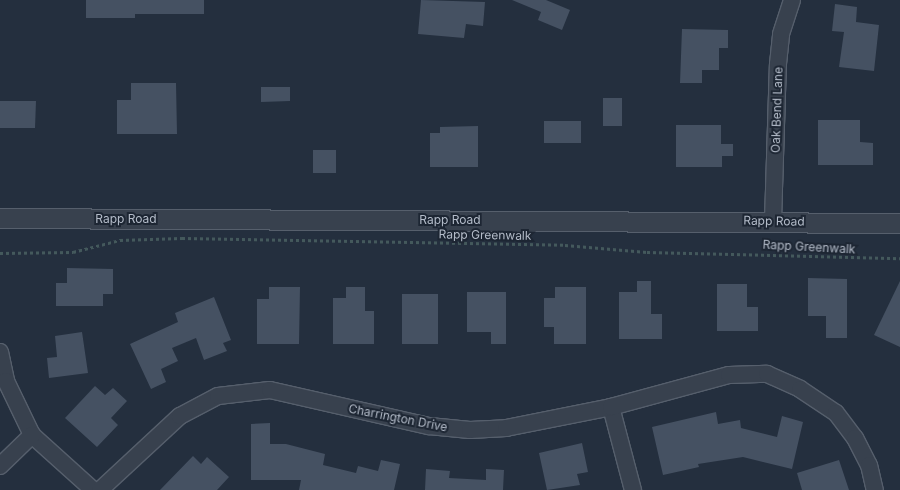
<!DOCTYPE html>
<html>
<head>
<meta charset="utf-8">
<style>
	body { margin:0 }
	#map { position:relative; width:900px; height:490px; overflow:hidden; background:#242f3e; font-family:Inter,sans-serif }
	div>[style] { position:absolute }
	[style*='--x'] { left:calc(var(--x)*1px); top:calc(var(--y)*1px); width:calc(var(--w)*1px); rotate:calc(var(--a)*1deg) }
	.building>* { inset:0; background:#455162 }
	.path>* { height:2.5px; margin-top:-1.25px; transform-origin:0; background:repeating-linear-gradient(90deg,#44595c 0 3px,transparent 0 6px) }
	.roads { filter:drop-shadow(1px 0 #565f6c) drop-shadow(-1px 0 #565f6c) drop-shadow(0 1px #565f6c) drop-shadow(0 -1px #565f6c) }
	.minor>* { height:16px; margin:-8px; padding:0 8px; transform-origin:8px; border-radius:8px; background:#38414e }
	.tertiary>* { height:19px; margin:-9.5px; padding:0 9.5px; transform-origin:9.5px; border-radius:9.5px; background:#38414e }
	span { translate:-50% -50%; white-space:nowrap; text-align:center; line-height:1.15; -webkit-text-stroke:4px #1d2633; paint-order:stroke }
	.street-label { font-size:12px; color:#b4bcc9 }
</style>
</head>
<body>
<div id="map">
	<div class="building">
		<div style="clip-path:polygon(86px 0,204px 0,204px 14px,135px 14px,135px 18px,86px 18px)"></div>
		<div style="clip-path:polygon(421px 0,485px 2px,483px 26px,466px 24px,464px 38px,418px 34px)"></div>
		<div style="clip-path:polygon(512px 0,546px 0,570px 10px,562px 30px,538px 20px,541px 12px)"></div>
		<div style="clip-path:polygon(835px 4px,857px 7px,856px 22px,879px 25px,874px 71px,839px 67px,844px 32px,832px 31px)"></div>
		<div style="clip-path:polygon(682px 29px,728px 30px,728px 48px,719px 48px,719px 70px,702px 70px,702px 83px,680px 83px)"></div>
		<div style="clip-path:polygon(131px 83px,176px 83px,177px 134px,117px 134px,117px 100px,131px 100px)"></div>
		<div style="clip-path:polygon(261px 87px,290px 87px,290px 101px,261px 102px)"></div>
		<div style="clip-path:polygon(603px 98px,622px 98px,622px 126px,603px 126px)"></div>
		<div style="clip-path:polygon(0 101px,36px 101px,35px 128px,0 128px)"></div>
		<div style="clip-path:polygon(818px 120px,860px 120px,860px 142px,873px 143px,873px 165px,818px 165px)"></div>
		<div style="clip-path:polygon(544px 121px,581px 121px,581px 143px,544px 143px)"></div>
		<div style="clip-path:polygon(676px 125px,721px 125px,721px 144px,733px 144px,733px 156px,722px 156px,722px 167px,676px 167px)"></div>
		<div style="clip-path:polygon(478px 126px,478px 167px,430px 167px,430px 133px,440px 133px,440px 127px)"></div>
		<div style="clip-path:polygon(313px 150px,336px 150px,336px 173px,313px 173px)"></div>
		<div style="clip-path:polygon(67px 268px,113px 269px,113px 294px,103px 294px,103px 306px,56px 306px,56px 283px,67px 283px)"></div>
		<div style="clip-path:polygon(808px 278px,847px 279px,847px 338px,826px 338px,826px 316px,808px 316px)"></div>
		<div style="clip-path:polygon(637px 281px,651px 281px,651px 314px,662px 314px,662px 339px,619px 339px,619px 292px,637px 292px)"></div>
		<div style="clip-path:polygon(900px 281px,900px 347px,874px 335px)"></div>
		<div style="clip-path:polygon(717px 284px,747px 284px,747px 307px,758px 307px,758px 331px,717px 331px)"></div>
		<div style="clip-path:polygon(269px 287px,300px 287px,299px 344px,257px 344px,257px 299px,269px 299px)"></div>
		<div style="clip-path:polygon(346px 287px,365px 287px,365px 311px,374px 311px,374px 344px,333px 344px,333px 298px,346px 298px)"></div>
		<div style="clip-path:polygon(555px 287px,586px 287px,586px 344px,554px 344px,554px 327px,544px 327px,544px 298px,555px 298px)"></div>
		<div style="clip-path:polygon(467px 292px,506px 292px,506px 344px,491px 344px,491px 332px,467px 332px)"></div>
		<div style="clip-path:polygon(402px 294px,438px 294px,438px 344px,402px 344px)"></div>
		<div style="clip-path:polygon(214px 297px,231px 340px,223px 343px,227px 351px,204px 360px,196px 338px,172px 348px,178px 361px,161px 369px,166px 382px,151px 389px,130px 344px,178px 322px,175px 313px)"></div>
		<div style="clip-path:polygon(82px 332px,88px 373px,49px 378px,47px 358px,57px 357px,55px 336px)"></div>
		<div style="clip-path:polygon(95px 386px,105px 395px,113px 388px,127px 401px,111px 418px,118px 425px,97px 447px,65px 418px)"></div>
		<div style="clip-path:polygon(716px 412px,718px 424px,740px 420px,741px 428px,777px 437px,782px 416px,803px 422px,792px 469px,743px 457px,698px 464px,699px 467px,663px 475px,652px 427px)"></div>
		<div style="clip-path:polygon(270px 423px,270px 444px,286px 444px,325px 454px,323px 465px,356px 473px,358px 466px,378px 471px,381px 460px,400px 464px,394px 490px,299px 490px,301px 480px,251px 480px,251px 424px)"></div>
		<div style="clip-path:polygon(582px 443px,588px 472px,577px 474px,580px 485px,547px 490px,539px 453px)"></div>
		<div style="clip-path:polygon(193px 456px,201px 464px,207px 457px,229px 477px,217px 490px,160px 490px)"></div>
		<div style="clip-path:polygon(839px 460px,849px 490px,802px 490px,797px 473px)"></div>
		<div style="clip-path:polygon(426px 469px,450px 471px,449px 478px,486px 480px,486px 469px,504px 470px,503px 490px,425px 490px)"></div>
	</div>
	<div class="path">
		<div style="--x:0;--y:253;--w:73;--a:-0.8"></div>
		<div style="--x:73;--y:252;--w:49;--a:-14.3"></div>
		<div style="--x:120;--y:240;--w:62;--a:-1.8"></div>
		<div style="--x:182;--y:238;--w:383;--a:1"></div>
		<div style="--x:565;--y:245;--w:82;--a:4.9"></div>
		<div style="--x:647;--y:252;--w:253;--a:1.4"></div>
	</div>
	<div class="roads">
		<div class="minor">
			<div style="--x:773;--y:221;--w:157;--a:-88.2"></div>
			<div style="--x:778;--y:64;--w:30;--a:-84"></div>
			<div style="--x:781;--y:34;--w:36;--a:-72"></div>
			<div style="--x:0;--y:352;--w:30;--a:78"></div>
			<div style="--x:6;--y:381;--w:60;--a:64.3"></div>
			<div style="--x:32;--y:435;--w:82;--a:42"></div>
			<div style="--x:611;--y:407;--w:86;--a:75.2"></div>
			<div style="--x:0;--y:466;--w:45;--a:-44.1"></div>
			<div style="--x:100;--y:490;--w:109;--a:-42.8"></div>
			<div style="--x:180;--y:416;--w:43;--a:-27.8"></div>
			<div style="--x:218;--y:396;--w:52;--a:-6.6"></div>
			<div style="--x:270;--y:390;--w:163;--a:12.8"></div>
			<div style="--x:429;--y:426;--w:41;--a:5.6"></div>
			<div style="--x:470;--y:430;--w:36;--a:-3"></div>
			<div style="--x:506;--y:428;--w:107;--a:-11.3"></div>
			<div style="--x:611;--y:407;--w:122;--a:-15.2"></div>
			<div style="--x:729;--y:375;--w:38;--a:-2"></div>
			<div style="--x:767;--y:374;--w:36;--a:24"></div>
			<div style="--x:800;--y:389;--w:43;--a:33.7"></div>
			<div style="--x:836;--y:413;--w:31;--a:53"></div>
			<div style="--x:855;--y:438;--w:30;--a:63"></div>
			<div style="--x:869;--y:465;--w:26;--a:77"></div>
		</div>
		<div class="tertiary">
			<div style="--x:0;--y:218;--w:900;--a:0.32"></div>
		</div>
	</div>
	<div class="street-label">
		<span style="left:777px;top:110px;rotate:-88deg">Oak Bend Lane</span>
		<span style="left:126px;top:219px">Rapp Road</span>
		<span style="left:450px;top:220px">Rapp Road</span>
		<span style="left:774px;top:221px;rotate:1deg">Rapp Road</span>
		<span style="left:485px;top:235px;rotate:1deg">Rapp Greenwalk</span>
		<span style="left:809px;top:247px;rotate:3deg">Rapp Greenwalk</span>
		<span style="left:398px;top:418px;rotate:11deg">Charrington Drive</span>
	</div>
</div>
</body>
</html>
